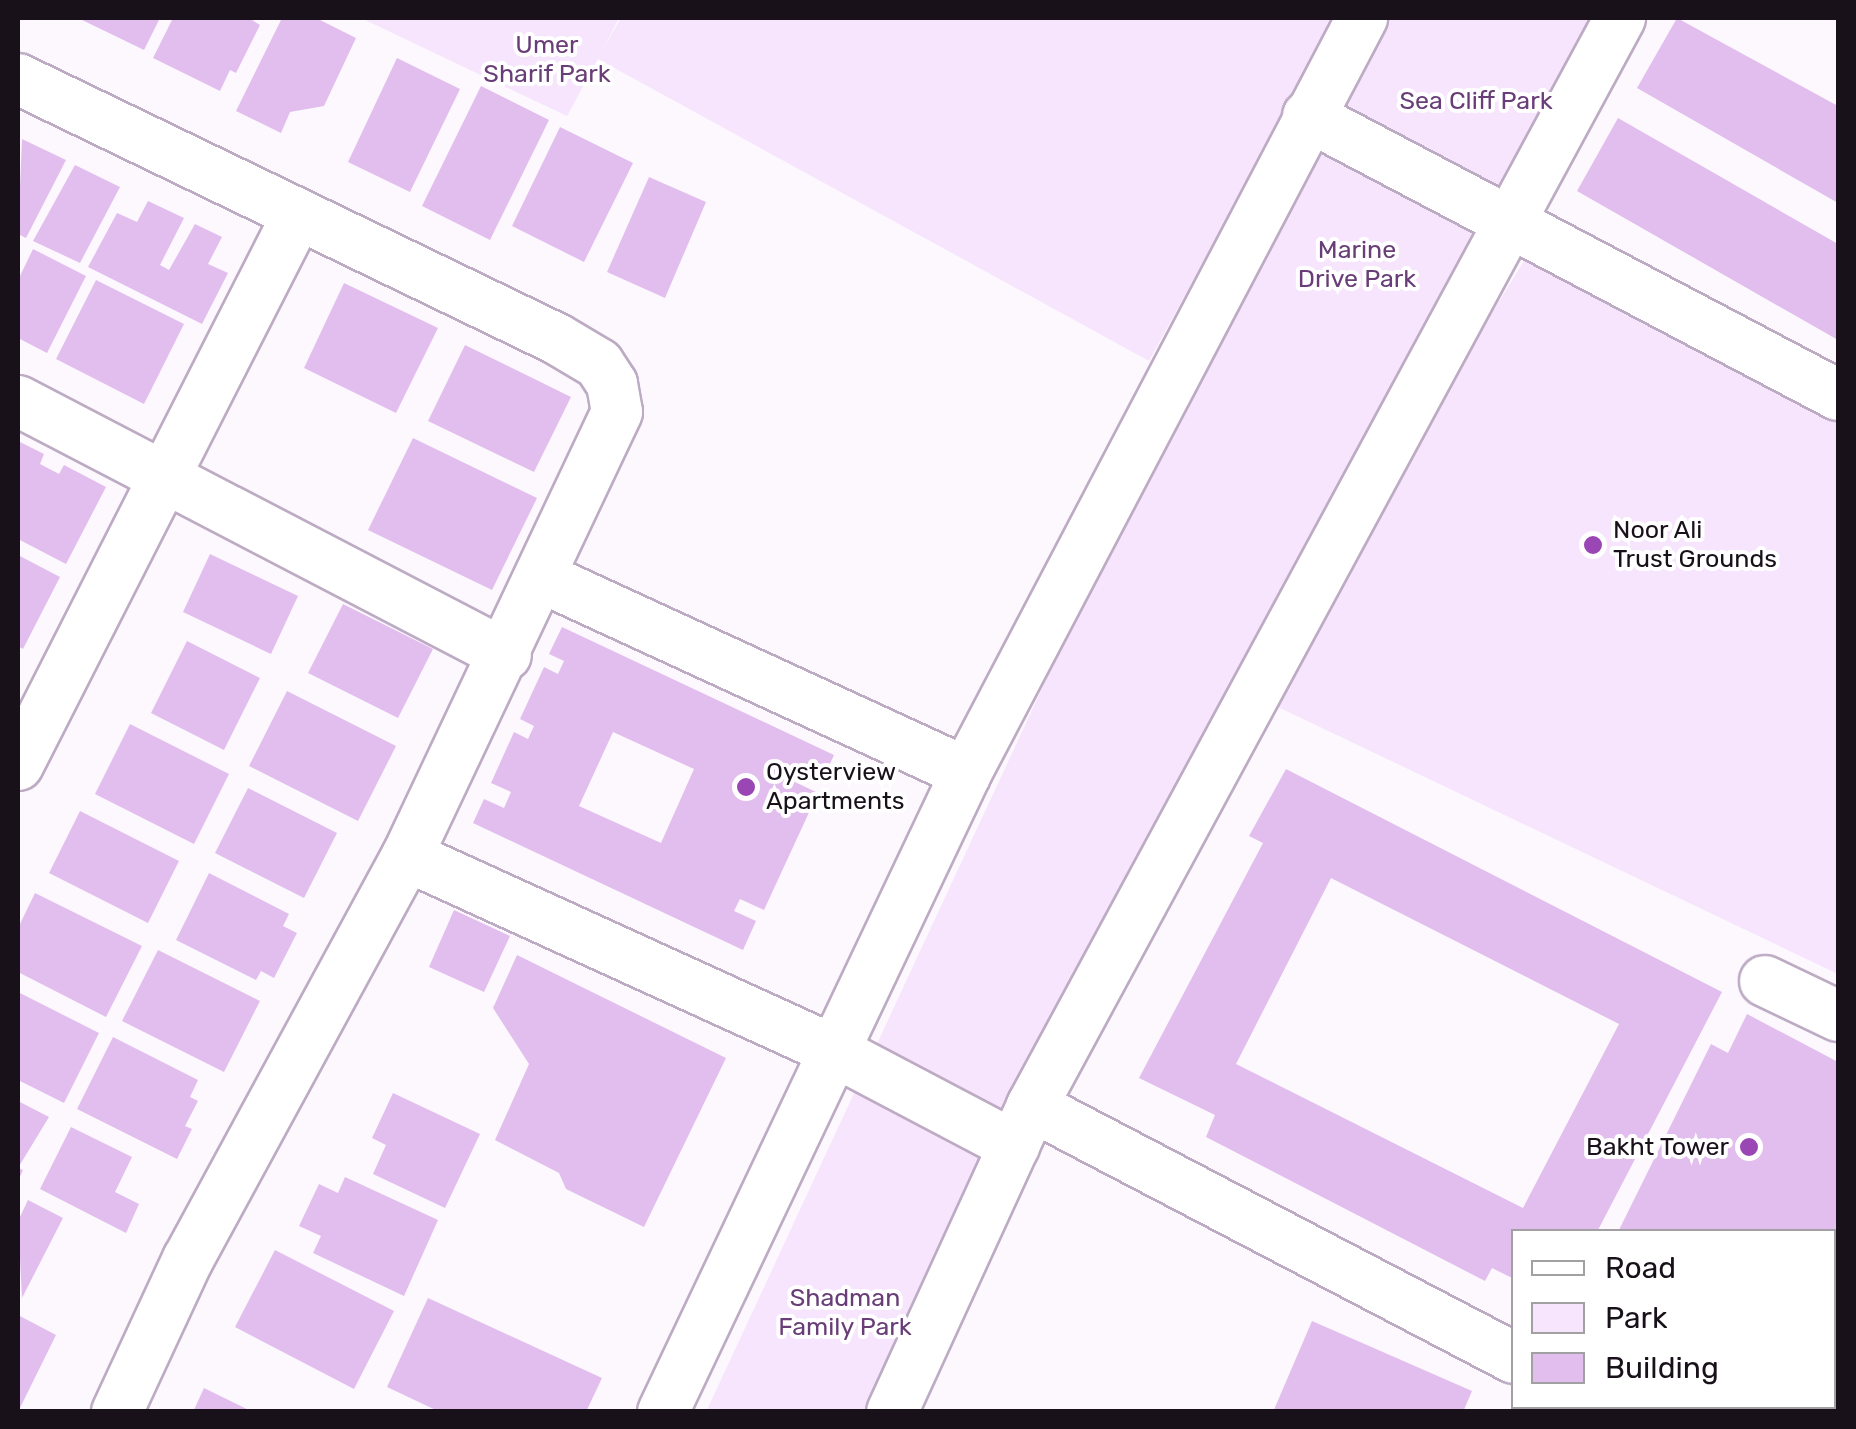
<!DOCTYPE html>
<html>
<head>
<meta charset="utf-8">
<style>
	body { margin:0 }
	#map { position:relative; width:1856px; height:1429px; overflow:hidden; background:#fcf8fe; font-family:Rubik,sans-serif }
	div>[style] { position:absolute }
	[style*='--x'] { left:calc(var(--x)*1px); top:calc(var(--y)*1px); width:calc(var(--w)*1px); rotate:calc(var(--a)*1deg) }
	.green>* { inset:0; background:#f6e5fc }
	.building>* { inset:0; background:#e2beee }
	.roads { filter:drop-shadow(2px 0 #bdabc3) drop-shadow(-2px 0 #bdabc3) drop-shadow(0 2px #bdabc3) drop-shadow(0 -2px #bdabc3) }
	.minor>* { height:50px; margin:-25px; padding:0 25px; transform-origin:25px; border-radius:25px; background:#fff }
	.dots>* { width:28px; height:28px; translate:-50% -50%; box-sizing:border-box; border:5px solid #fff; border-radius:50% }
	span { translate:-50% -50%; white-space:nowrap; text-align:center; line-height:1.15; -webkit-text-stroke:8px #fff; paint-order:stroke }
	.park-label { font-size:25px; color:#693d77 }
	.poi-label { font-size:25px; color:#18111a }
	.left { translate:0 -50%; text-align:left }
	.right { translate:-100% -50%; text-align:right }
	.frame { position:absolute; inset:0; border:20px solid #18111a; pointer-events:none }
	.legend { position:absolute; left:1511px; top:1229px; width:325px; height:180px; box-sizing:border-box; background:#fff; border:2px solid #a3a0a3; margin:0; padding:12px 18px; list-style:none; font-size:30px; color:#18111a }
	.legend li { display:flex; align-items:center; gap:20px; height:50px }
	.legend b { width:50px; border:2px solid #a3a0a3 }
</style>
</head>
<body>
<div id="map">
	<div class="green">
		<div style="clip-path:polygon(361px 18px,619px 18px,603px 49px,621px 18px,1336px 18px,1149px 361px,598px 59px,567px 116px)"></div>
		<div style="clip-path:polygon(1364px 18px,1621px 18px,894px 1411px,706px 1412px,1308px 116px)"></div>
		<div style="clip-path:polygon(1540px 235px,1838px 395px,1838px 974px,1255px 696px)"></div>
	</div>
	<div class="building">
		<div style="clip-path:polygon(78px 18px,160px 18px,144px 50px)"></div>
		<div style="clip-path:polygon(173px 18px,249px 18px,260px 25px,236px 73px,230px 70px,220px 91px,153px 58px)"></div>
		<div style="clip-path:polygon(282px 18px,316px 18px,356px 38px,324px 106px,290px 112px,281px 133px,236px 111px)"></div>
		<div style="clip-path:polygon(1677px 18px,1838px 106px,1838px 203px,1637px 88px)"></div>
		<div style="clip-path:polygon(397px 58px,460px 89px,410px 192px,348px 162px)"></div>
		<div style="clip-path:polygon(481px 86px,549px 120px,490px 240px,422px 206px)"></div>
		<div style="clip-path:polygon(1618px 118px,1838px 244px,1838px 340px,1577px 191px)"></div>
		<div style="clip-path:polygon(560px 127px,633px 163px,584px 262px,512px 226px)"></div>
		<div style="clip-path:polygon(22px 139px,66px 160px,26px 238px,18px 234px)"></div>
		<div style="clip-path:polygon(75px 165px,120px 187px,80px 263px,33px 241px)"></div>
		<div style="clip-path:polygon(649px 177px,706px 202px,665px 298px,607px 272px)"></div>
		<div style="clip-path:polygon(148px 201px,184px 218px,160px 265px,169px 270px,195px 224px,222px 237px,208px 264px,228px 273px,202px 324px,88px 267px,117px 213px,137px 222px)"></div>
		<div style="clip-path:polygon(33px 249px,86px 276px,47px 353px,18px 338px,18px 280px)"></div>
		<div style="clip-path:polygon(96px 280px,184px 324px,144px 404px,56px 359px)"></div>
		<div style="clip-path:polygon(344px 283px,438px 328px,396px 413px,304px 368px)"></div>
		<div style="clip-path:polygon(465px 345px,571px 397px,534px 472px,428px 421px)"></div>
		<div style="clip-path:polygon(413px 438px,537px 498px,492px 590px,368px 530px)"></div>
		<div style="clip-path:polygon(18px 441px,44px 454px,40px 464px,59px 474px,64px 465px,106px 487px,66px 564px,18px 539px)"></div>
		<div style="clip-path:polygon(210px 554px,298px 596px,271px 654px,183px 612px)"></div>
		<div style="clip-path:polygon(18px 555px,60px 577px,23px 649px,18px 646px)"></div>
		<div style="clip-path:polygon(343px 604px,433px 649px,398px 718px,308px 673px)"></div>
		<div style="clip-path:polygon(evenodd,562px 627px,834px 755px,823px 779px,801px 769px,795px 782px,818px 793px,764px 910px,740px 899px,734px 911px,756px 921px,743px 950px,473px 823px,484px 799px,504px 808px,511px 792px,491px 783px,514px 732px,528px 739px,534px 726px,520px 719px,544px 667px,558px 674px,564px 661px,549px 654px,562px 627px,613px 732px,694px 769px,661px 843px,579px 806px,613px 732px)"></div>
		<div style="clip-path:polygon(187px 641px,260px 678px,224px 750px,151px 713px)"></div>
		<div style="clip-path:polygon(287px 691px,396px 746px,358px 821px,249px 766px)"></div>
		<div style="clip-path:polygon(130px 724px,229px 774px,194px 844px,95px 794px)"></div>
		<div style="clip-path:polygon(evenodd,1286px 769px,1722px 992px,1597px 1232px,1514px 1232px,1514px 1279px,1492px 1268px,1485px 1281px,1206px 1137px,1215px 1115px,1139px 1078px,1263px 843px,1249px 836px,1286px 769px,1331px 878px,1619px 1024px,1523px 1208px,1236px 1064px,1331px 878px)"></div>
		<div style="clip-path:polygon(248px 788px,337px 833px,304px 898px,215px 853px)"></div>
		<div style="clip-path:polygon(80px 811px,179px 861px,148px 923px,49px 873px)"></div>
		<div style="clip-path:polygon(209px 873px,289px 914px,283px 926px,297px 933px,274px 978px,261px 971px,256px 980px,176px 940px)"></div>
		<div style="clip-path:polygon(35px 893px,142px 946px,106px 1017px,18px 972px,18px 928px)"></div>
		<div style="clip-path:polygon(454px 910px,510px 936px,484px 992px,429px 967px)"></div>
		<div style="clip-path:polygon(158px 950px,260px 1001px,224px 1072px,122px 1021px)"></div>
		<div style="clip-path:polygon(517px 955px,726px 1058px,644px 1227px,566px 1189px,559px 1173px,495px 1140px,529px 1064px,493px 1008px)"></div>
		<div style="clip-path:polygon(18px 992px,99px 1033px,64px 1103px,18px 1080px)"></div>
		<div style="clip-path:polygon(1747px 1014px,1838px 1062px,1834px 1375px,1834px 1232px,1618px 1232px,1711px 1044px,1728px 1053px)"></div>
		<div style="clip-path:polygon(113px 1037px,198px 1080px,190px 1097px,198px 1101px,185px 1126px,192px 1129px,177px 1159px,77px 1109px)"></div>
		<div style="clip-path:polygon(393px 1093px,480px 1134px,445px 1208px,373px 1174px,386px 1145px,372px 1138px)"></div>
		<div style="clip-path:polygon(18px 1101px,49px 1117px,18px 1168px,23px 1170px,18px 1181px)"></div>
		<div style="clip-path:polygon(71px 1127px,132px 1157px,115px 1192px,139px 1204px,126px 1233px,40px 1189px)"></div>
		<div style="clip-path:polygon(345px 1177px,438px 1220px,404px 1296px,313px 1253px,321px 1236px,299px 1226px,319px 1184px,338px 1193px)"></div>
		<div style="clip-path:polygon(28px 1200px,63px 1218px,22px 1298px,18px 1221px)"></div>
		<div style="clip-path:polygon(275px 1250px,394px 1311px,354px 1389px,235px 1327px)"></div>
		<div style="clip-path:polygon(428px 1298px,602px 1378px,586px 1412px,440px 1412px,387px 1387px)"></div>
		<div style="clip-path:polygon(18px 1315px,56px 1335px,18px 1412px)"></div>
		<div style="clip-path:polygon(1312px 1321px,1472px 1391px,1463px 1412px,1273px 1412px)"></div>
		<div style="clip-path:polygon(204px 1388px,253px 1412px,193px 1412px)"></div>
	</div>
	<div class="roads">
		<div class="minor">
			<div style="--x:18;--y:79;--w:598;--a:25.75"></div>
			<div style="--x:557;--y:339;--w:49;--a:30.8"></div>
			<div style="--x:599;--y:364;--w:24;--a:57"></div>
			<div style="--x:612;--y:384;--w:28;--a:80"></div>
			<div style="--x:617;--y:412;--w:491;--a:115.3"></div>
			<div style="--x:407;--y:856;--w:459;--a:118.5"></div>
			<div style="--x:188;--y:1259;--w:169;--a:114.9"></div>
			<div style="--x:1308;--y:116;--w:599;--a:27.76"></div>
			<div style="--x:18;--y:401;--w:550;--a:27.5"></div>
			<div style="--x:543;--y:578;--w:466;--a:24.7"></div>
			<div style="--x:18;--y:765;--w:614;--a:-63.06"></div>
			<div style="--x:407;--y:856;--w:467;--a:24.5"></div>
			<div style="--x:832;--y:1050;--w:206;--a:27.8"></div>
			<div style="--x:1765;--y:981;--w:81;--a:25.6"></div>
			<div style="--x:1032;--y:1106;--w:544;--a:27.6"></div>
			<div style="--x:1607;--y:1406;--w:12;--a:31"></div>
			<div style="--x:663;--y:1412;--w:707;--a:-64.63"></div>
			<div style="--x:966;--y:773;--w:853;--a:-62.32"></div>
			<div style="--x:892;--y:1412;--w:337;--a:-65.4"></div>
			<div style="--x:1032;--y:1106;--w:1237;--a:-61.61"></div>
			<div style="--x:1539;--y:1412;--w:7;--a:-63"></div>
		</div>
	</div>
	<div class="dots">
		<div style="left:1593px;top:545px;background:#9a46b4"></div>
		<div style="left:746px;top:787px;background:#9a46b4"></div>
		<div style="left:1749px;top:1147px;background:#9a46b4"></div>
	</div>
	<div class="park-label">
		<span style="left:547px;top:60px">Umer<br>Sharif Park</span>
		<span style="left:1476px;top:101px">Sea Cliff Park</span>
		<span style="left:1357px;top:265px">Marine<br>Drive Park</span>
		<span style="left:845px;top:1313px">Shadman<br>Family Park</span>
	</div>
	<div class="poi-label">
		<span class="left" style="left:1613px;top:545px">Noor Ali<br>Trust Grounds</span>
		<span class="left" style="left:766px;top:787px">Oysterview<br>Apartments</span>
		<span class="right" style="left:1729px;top:1147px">Bakht Tower</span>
	</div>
	<div class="frame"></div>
	<ul class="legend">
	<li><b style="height:12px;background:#fff"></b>Road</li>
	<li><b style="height:28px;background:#f6e5fc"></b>Park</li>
	<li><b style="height:28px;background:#e2beee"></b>Building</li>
	</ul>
</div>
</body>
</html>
